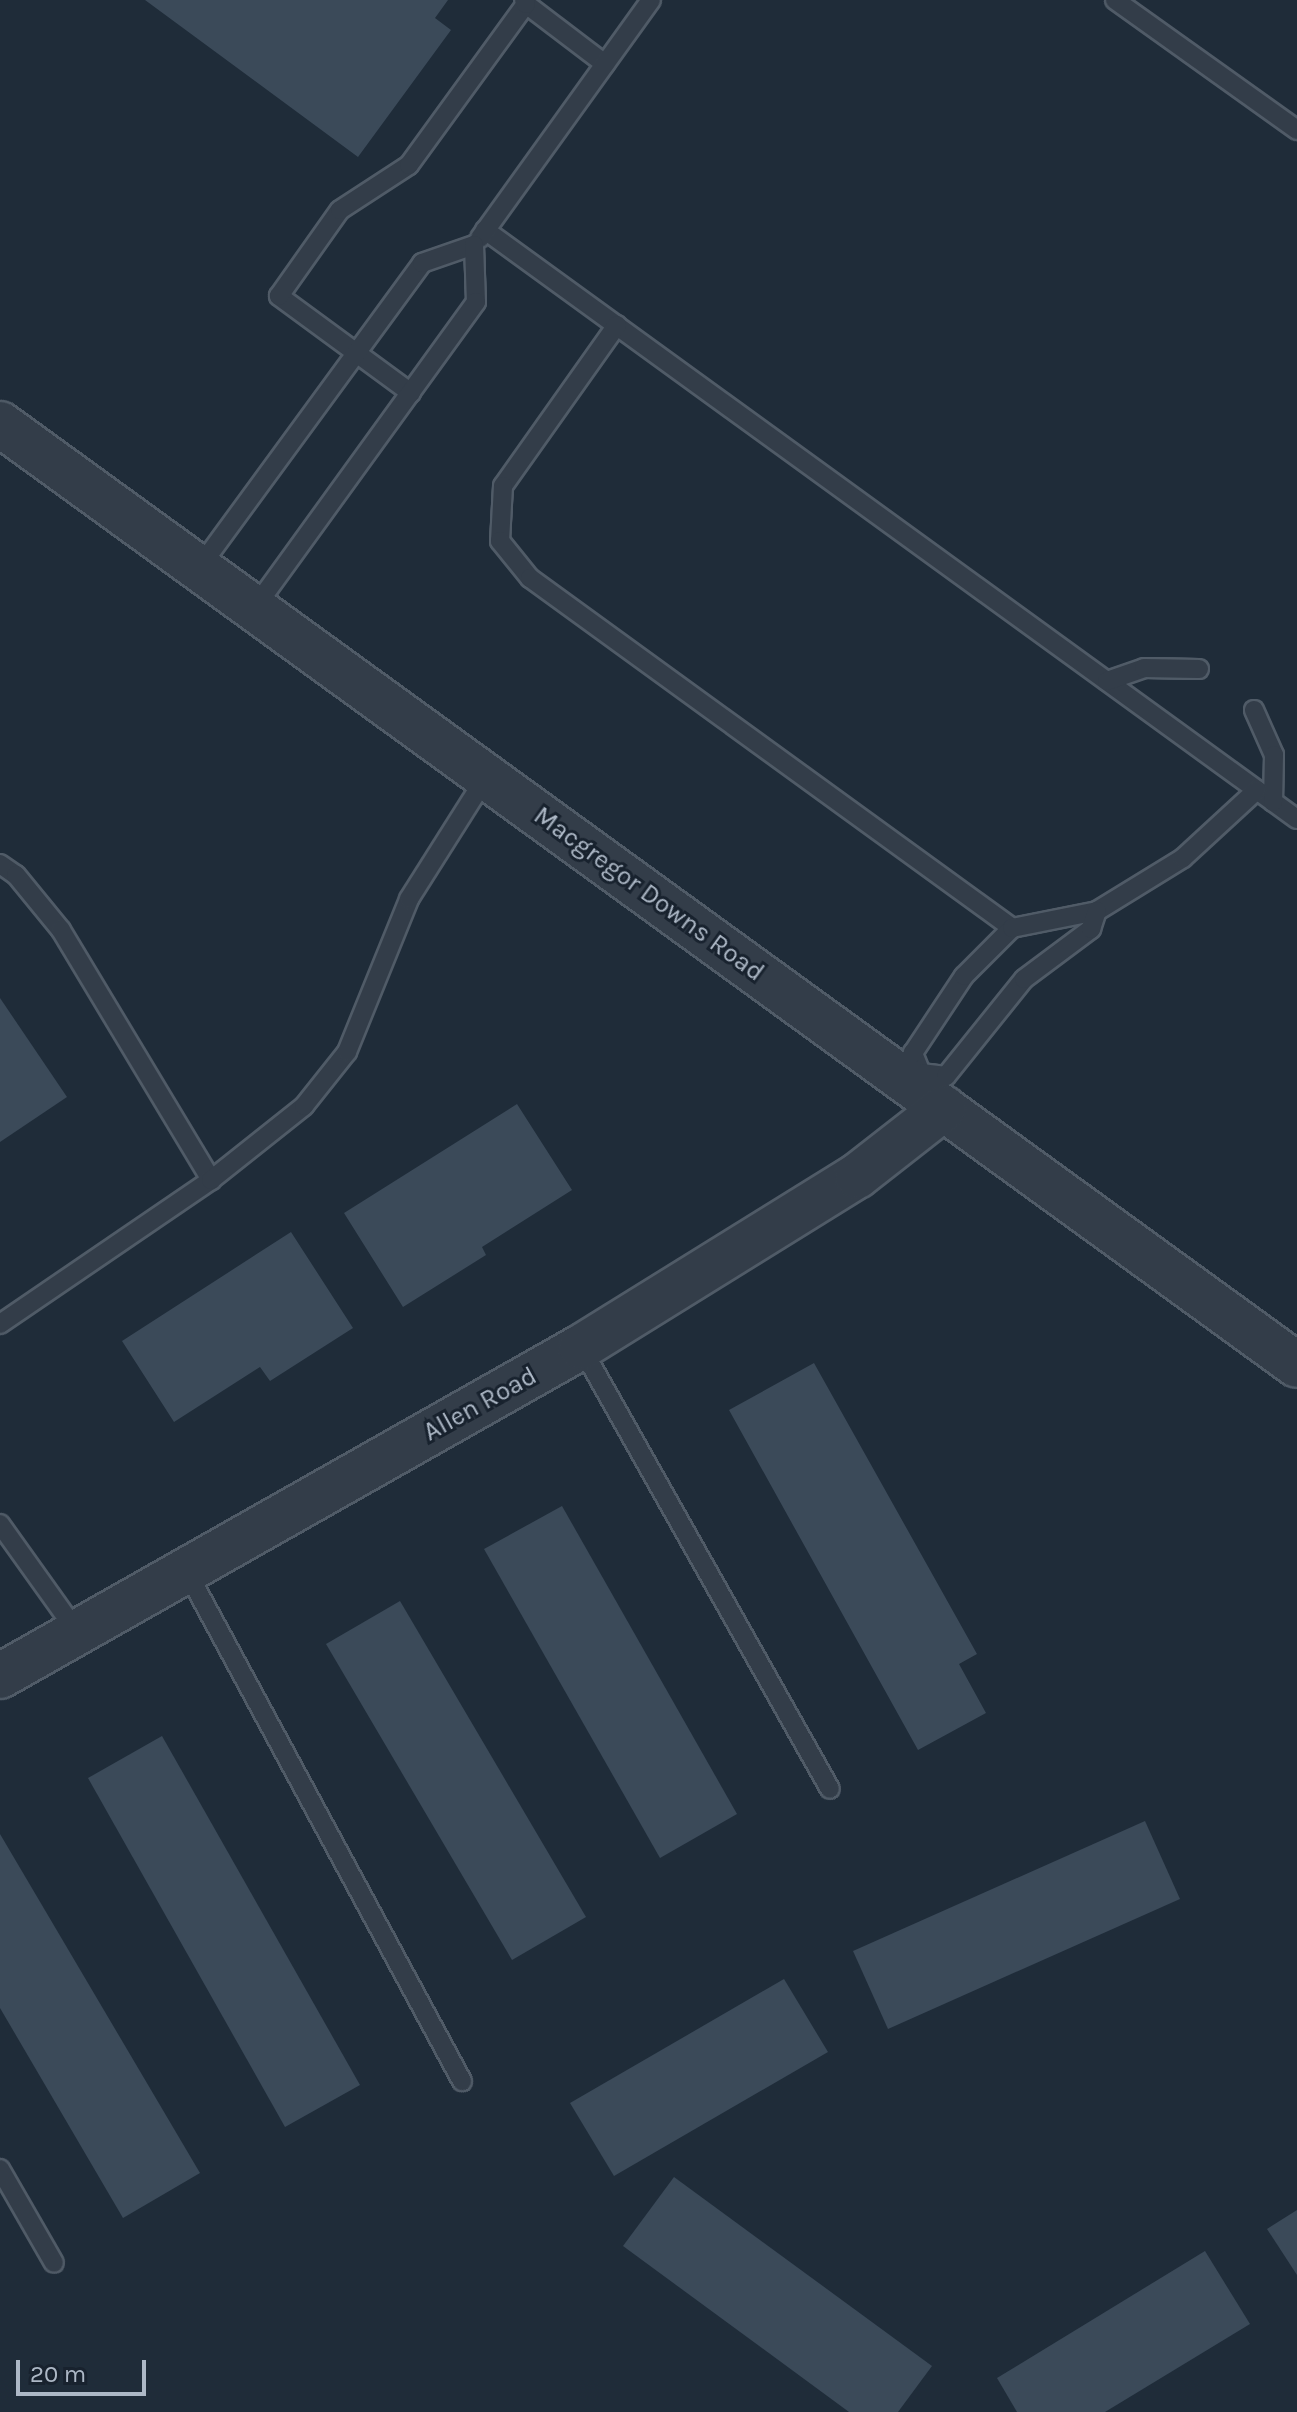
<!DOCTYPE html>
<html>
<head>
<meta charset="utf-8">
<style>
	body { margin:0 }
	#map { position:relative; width:1297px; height:2412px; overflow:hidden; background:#1f2c39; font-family:Karla,sans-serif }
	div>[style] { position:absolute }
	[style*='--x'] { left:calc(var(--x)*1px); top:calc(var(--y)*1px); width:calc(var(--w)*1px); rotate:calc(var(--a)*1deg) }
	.building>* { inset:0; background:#3b4a59 }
	.roads { filter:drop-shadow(2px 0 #505b67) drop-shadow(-2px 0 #505b67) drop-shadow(0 2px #505b67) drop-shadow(0 -2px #505b67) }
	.service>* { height:18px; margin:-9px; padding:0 9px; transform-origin:9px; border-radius:9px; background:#333d49 }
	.tertiary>* { height:44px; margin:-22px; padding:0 22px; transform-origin:22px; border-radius:22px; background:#333d49 }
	span { translate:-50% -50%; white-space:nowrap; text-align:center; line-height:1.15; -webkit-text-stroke:6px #18222e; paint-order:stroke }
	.street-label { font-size:26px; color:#adb8c6 }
	.scale { position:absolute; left:16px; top:2360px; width:130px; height:36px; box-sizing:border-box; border:4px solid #adb8c6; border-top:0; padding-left:10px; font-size:24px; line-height:28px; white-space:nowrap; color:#adb8c6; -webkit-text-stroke:6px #18222e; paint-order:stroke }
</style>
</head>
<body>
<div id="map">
	<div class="building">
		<div style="clip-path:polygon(145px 0,448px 0,435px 18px,451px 30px,358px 157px)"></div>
		<div style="clip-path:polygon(0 998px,67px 1097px,0 1142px)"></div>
		<div style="clip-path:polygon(517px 1104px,572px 1190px,482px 1247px,486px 1255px,403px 1307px,344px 1213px)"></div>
		<div style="clip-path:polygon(291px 1232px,353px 1328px,270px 1381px,260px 1367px,174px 1422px,122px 1341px)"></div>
		<div style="clip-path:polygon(814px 1363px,977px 1654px,959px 1664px,986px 1713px,918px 1750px,729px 1410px)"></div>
		<div style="clip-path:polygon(562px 1506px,737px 1814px,660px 1858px,484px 1549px)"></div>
		<div style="clip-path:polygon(400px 1601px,586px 1917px,512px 1960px,326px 1644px)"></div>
		<div style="clip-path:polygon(162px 1736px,360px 2085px,285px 2127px,88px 1778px)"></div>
		<div style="clip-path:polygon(1145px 1821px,1180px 1899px,888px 2029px,853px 1951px)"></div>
		<div style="clip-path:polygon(0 1834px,200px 2173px,123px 2218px,0 2008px)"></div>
		<div style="clip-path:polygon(784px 1979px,828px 2052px,614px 2176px,570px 2103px)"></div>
		<div style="clip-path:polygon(674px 2177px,932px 2366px,898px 2412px,849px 2412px,623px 2246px)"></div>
		<div style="clip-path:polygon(1297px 2210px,1297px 2275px,1267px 2229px)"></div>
		<div style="clip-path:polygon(1205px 2251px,1250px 2324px,1105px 2412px,1017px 2412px,997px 2378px)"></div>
	</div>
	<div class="roads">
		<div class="service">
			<div style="--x:1115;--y:0;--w:224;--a:35.5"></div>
			<div style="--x:526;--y:4;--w:99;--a:37.2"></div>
			<div style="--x:485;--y:230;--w:1003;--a:35.96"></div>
			<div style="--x:480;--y:238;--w:293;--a:-54.3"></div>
			<div style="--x:617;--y:325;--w:197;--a:125.3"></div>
			<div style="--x:503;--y:486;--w:55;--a:93.1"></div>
			<div style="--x:500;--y:541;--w:48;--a:51"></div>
			<div style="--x:530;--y:578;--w:596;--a:35.98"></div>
			<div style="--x:411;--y:393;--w:164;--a:-143.7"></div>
			<div style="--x:279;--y:296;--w:105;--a:-54.7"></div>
			<div style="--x:340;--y:210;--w:82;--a:-33.1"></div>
			<div style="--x:409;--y:165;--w:199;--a:-54"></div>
			<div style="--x:526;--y:4;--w:4;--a:-117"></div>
			<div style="--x:199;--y:568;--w:378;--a:-53.8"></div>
			<div style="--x:422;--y:263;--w:55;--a:-19.1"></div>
			<div style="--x:474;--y:245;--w:57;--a:88"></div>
			<div style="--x:476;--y:302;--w:379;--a:125.9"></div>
			<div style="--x:1107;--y:681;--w:39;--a:-19"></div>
			<div style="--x:1144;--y:668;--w:55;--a:1"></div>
			<div style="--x:1254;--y:710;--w:49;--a:66"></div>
			<div style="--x:1274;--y:755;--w:47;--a:91.2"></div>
			<div style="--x:0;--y:864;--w:19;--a:35"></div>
			<div style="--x:16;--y:875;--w:71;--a:50.7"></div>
			<div style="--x:61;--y:930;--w:292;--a:59"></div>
			<div style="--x:921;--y:1073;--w:22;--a:-112"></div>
			<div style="--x:913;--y:1053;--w:92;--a:-56.5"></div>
			<div style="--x:964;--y:976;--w:68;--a:-45"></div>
			<div style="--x:1012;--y:928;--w:87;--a:-11.3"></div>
			<div style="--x:1097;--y:911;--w:101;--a:-31.6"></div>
			<div style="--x:1183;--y:858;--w:100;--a:-42.6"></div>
			<div style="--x:921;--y:1073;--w:25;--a:7"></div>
			<div style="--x:946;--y:1076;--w:124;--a:-51.2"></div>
			<div style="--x:1024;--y:979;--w:84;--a:-36.7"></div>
			<div style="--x:1091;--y:929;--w:19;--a:-72"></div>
			<div style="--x:0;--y:1324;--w:255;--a:-34.3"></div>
			<div style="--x:211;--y:1180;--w:119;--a:-38.5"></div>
			<div style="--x:304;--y:1106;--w:69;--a:-51.5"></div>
			<div style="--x:347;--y:1052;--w:165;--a:-67.9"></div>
			<div style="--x:409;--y:899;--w:144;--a:-57.7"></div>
			<div style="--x:581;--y:1347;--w:507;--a:60.61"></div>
			<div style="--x:0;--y:1524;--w:133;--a:54.5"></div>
			<div style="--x:186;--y:1570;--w:581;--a:61.63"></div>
			<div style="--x:0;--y:2169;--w:108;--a:60.1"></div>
		</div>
		<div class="tertiary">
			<div style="--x:0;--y:424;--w:1602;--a:35.96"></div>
			<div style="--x:0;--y:1676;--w:668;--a:-29.52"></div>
			<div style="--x:581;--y:1347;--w:325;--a:-31.8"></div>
			<div style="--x:857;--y:1176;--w:110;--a:-38"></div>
		</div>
	</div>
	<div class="street-label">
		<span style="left:649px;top:894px;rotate:36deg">Macgregor Downs Road</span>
		<span style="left:480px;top:1404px;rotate:-29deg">Allen Road</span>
	</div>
	<div class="scale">20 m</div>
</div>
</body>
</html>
